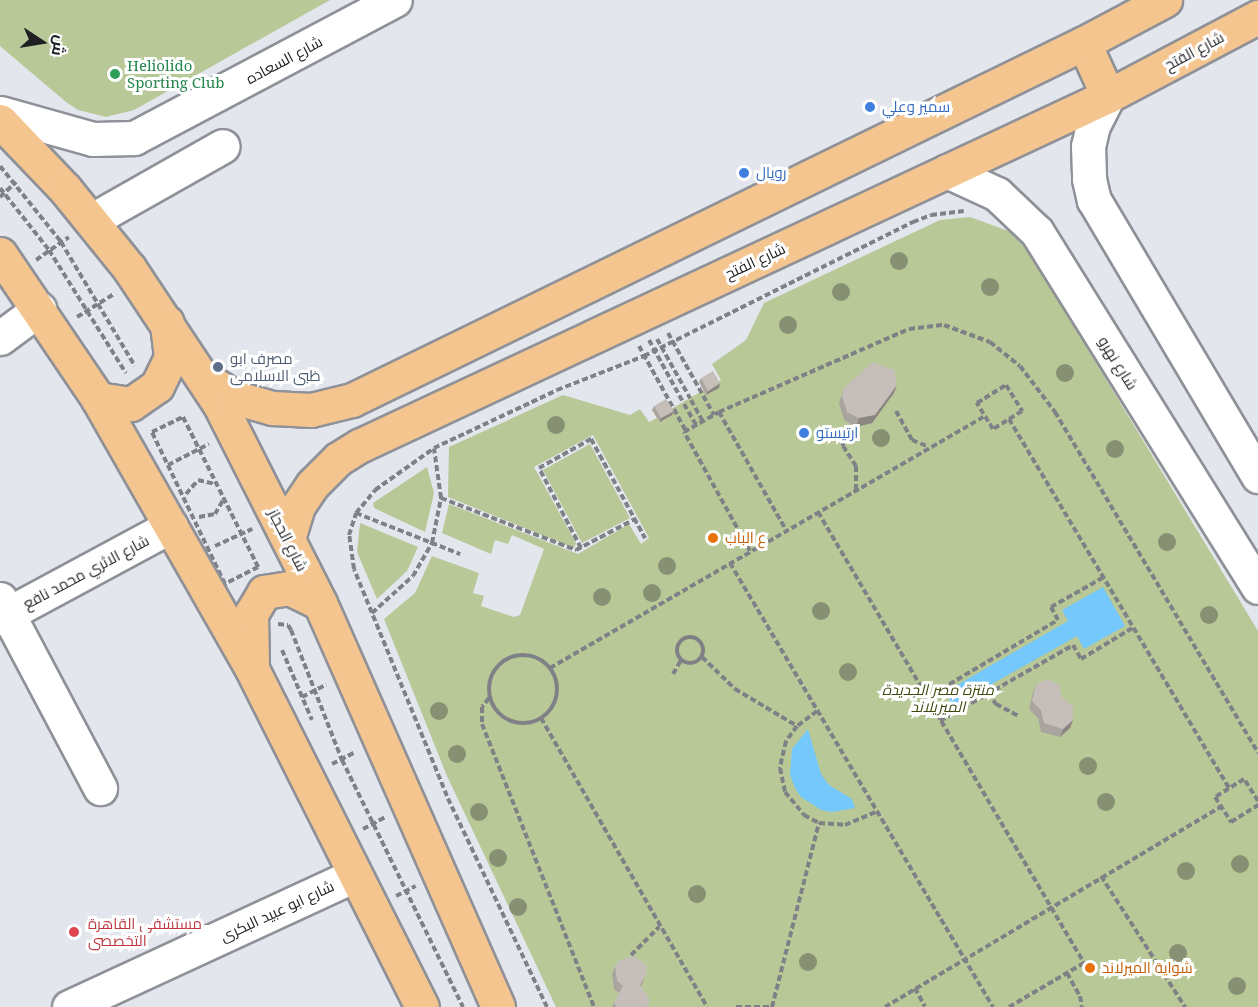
<!DOCTYPE html>
<html>
<head>
<meta charset="utf-8">
<style>
	body { margin:0 }
	#map { position:relative; width:1258px; height:1007px; overflow:hidden; background:#e4e6ee; font-family:"Noto Serif",Cairo,serif }
	div>[style] { position:absolute }
	[style*='--x'] { left:calc(var(--x)*1px); top:calc(var(--y)*1px); width:calc(var(--w)*1px); rotate:calc(var(--a)*1deg) }
	.green>* { inset:0; background:#b8c897 }
	.water>* { inset:0; background:#74c8fc }
	.path>* { height:4px; margin-top:-2px; transform-origin:0; background:repeating-linear-gradient(90deg,#808187 0 6px,transparent 0 9px) }
	.path>.ring { margin:-2px; padding:0; box-sizing:content-box; background:none; border:4px solid #808187; border-radius:50% }
	.roads { filter:drop-shadow(2px 0 #8f9198) drop-shadow(-2px 0 #8f9198) drop-shadow(0 2px #8f9198) drop-shadow(0 -2px #8f9198) }
	.minor>* { height:33px; margin:-16.5px; padding:0 16.5px; transform-origin:16.5px; border-radius:16.5px; background:#fff }
	.major>* { height:33px; margin:-16.5px; padding:0 16.5px; transform-origin:16.5px; border-radius:16.5px; background:#f4c58f }
	.trees>* { width:18px; height:18px; margin:-9px; border-radius:50%; background:#889073 }
	.wall>* { inset:0; background:#aaa49f }
	.shaded-wall>* { inset:0; background:#8b8682 }
	.building>* { inset:0; background:#c6bfb9 }
	.dots>* { width:16px; height:16px; translate:-50% -50%; box-sizing:border-box; border:3px solid #fff; border-radius:50% }
	span { translate:-50% -50%; white-space:nowrap; text-align:center; line-height:1.15; -webkit-text-stroke:6px #fff; paint-order:stroke }
	.street-label { font-size:15px; color:#202124 }
	.leisure-label { font-size:15px; color:#27864d }
	.left { translate:0 -50%; text-align:left }
	.shop-label { font-size:15px; color:#366cbe }
	.service-label { font-size:15px; color:#4e5e75 }
	.food-label { font-size:15px; color:#c56008 }
	.park-label { font-size:15px; color:#3c4a0e; font-style:italic }
	.health-label { font-size:15px; color:#be3a42 }
	.north { position:absolute; left:12px; top:12px; width:60px; height:60px; -webkit-text-stroke:4px #fff; paint-order:stroke; rotate:102deg; font-size:16px; font-weight:700; line-height:24px; text-align:center; color:#202124 }
	.north::after { content:''; display:block; margin:auto; width:21px; height:27px; background:#202124; clip-path:polygon(50% 0,100% 100%,50% 72%,0 100%) }
</style>
</head>
<body>
<div id="map">
	<div class="green">
		<div style="clip-path:polygon(0 0,330px 0,134px 110px,106px 117px,78px 110px,66px 102px,0 46px)"></div>
		<div style="clip-path:polygon(970px 217px,1011px 232px,1031px 255px,1258px 631px,1258px 1007px,556px 1007px,447px 776px,384px 619px,415px 593px,432px 556px,479px 573px,473px 593px,484px 596px,481px 606px,514px 617px,520px 615px,544px 549px,512px 535px,508px 544px,495px 540px,491px 554px,442px 533px,449px 504px,578px 554px,629px 524px,641px 544px,649px 538px,593px 435px,534px 467px,576px 543px,574px 548px,448px 497px,449px 447px,563px 395px,630px 415px,640px 409px,649px 422px,657px 418px,652px 410px,664px 403px,669px 410px,721px 380px,712px 364px,746px 340px,764px 303px,940px 220px)"></div>
		<div style="clip-path:polygon(590px 444px,630px 518px,582px 543px,543px 470px)"></div>
		<div style="clip-path:polygon(427px 467px,434px 493px,425px 532px,374px 508px,373px 503px)"></div>
		<div style="clip-path:polygon(360px 523px,418px 547px,407px 571px,377px 599px,357px 552px)"></div>
	</div>
	<div class="water">
		<div style="clip-path:polygon(1103px 587px,1125px 626px,1084px 649px,1077px 636px,953px 706px,945px 692px,1068px 621px,1062px 610px)"></div>
		<div style="clip-path:polygon(808px 729px,821px 774px,829px 785px,852px 799px,855px 808px,832px 812px,821px 810px,801px 797px,795px 788px,790px 775px,792px 749px)"></div>
	</div>
	<div class="path">
		<div style="--x:0;--y:166;--w:97;--a:51.2"></div>
		<div style="--x:61;--y:242;--w:144;--a:59.2"></div>
		<div style="--x:0;--y:188;--w:79;--a:51.7"></div>
		<div style="--x:49;--y:250;--w:145;--a:58"></div>
		<div style="--x:0;--y:197;--w:22;--a:-43"></div>
		<div style="--x:36;--y:260;--w:40;--a:-34.9"></div>
		<div style="--x:77;--y:317;--w:44;--a:-31.9"></div>
		<div style="--x:668;--y:333;--w:94;--a:60.7"></div>
		<div style="--x:657;--y:339;--w:68;--a:60.8"></div>
		<div style="--x:649;--y:340;--w:71;--a:61.3"></div>
		<div style="--x:639;--y:346;--w:97;--a:61.1"></div>
		<div style="--x:1006;--y:385;--w:31;--a:58"></div>
		<div style="--x:1022;--y:411;--w:34;--a:148"></div>
		<div style="--x:993;--y:429;--w:31;--a:-122"></div>
		<div style="--x:977;--y:403;--w:34;--a:-32"></div>
		<div style="--x:691;--y:400;--w:25;--a:61"></div>
		<div style="--x:684;--y:404;--w:24;--a:60"></div>
		<div style="--x:896;--y:411;--w:33;--a:61"></div>
		<div style="--x:912;--y:440;--w:18;--a:22"></div>
		<div style="--x:719;--y:412;--w:207;--a:-23.6"></div>
		<div style="--x:909;--y:329;--w:35;--a:-7"></div>
		<div style="--x:944;--y:325;--w:49;--a:20.3"></div>
		<div style="--x:990;--y:342;--w:38;--a:39"></div>
		<div style="--x:1020;--y:366;--w:58;--a:52.7"></div>
		<div style="--x:1055;--y:412;--w:397;--a:59.2"></div>
		<div style="--x:183;--y:417;--w:168;--a:63.4"></div>
		<div style="--x:258;--y:567;--w:37;--a:153"></div>
		<div style="--x:225;--y:584;--w:169;--a:-115.7"></div>
		<div style="--x:152;--y:432;--w:34;--a:-26"></div>
		<div style="--x:1009;--y:419;--w:430;--a:59.2"></div>
		<div style="--x:842;--y:432;--w:14;--a:86"></div>
		<div style="--x:843;--y:446;--w:24;--a:57"></div>
		<div style="--x:856;--y:466;--w:24;--a:90"></div>
		<div style="--x:168;--y:465;--w:46;--a:-27.1"></div>
		<div style="--x:186;--y:494;--w:18;--a:-49"></div>
		<div style="--x:198;--y:480;--w:17;--a:13"></div>
		<div style="--x:441;--y:498;--w:145;--a:21.1"></div>
		<div style="--x:576;--y:550;--w:67;--a:-27.7"></div>
		<div style="--x:818;--y:512;--w:524;--a:59.47"></div>
		<div style="--x:1084;--y:963;--w:87;--a:149.6"></div>
		<div style="--x:356;--y:513;--w:112;--a:21.5"></div>
		<div style="--x:199;--y:517;--w:16;--a:-11"></div>
		<div style="--x:215;--y:514;--w:16;--a:-60"></div>
		<div style="--x:215;--y:546;--w:41;--a:-24.7"></div>
		<div style="--x:581;--y:548;--w:90;--a:-117.7"></div>
		<div style="--x:539;--y:468;--w:60;--a:-29.1"></div>
		<div style="--x:591;--y:439;--w:113;--a:61.4"></div>
		<div style="--x:750;--y:551;--w:136;--a:-119"></div>
		<div style="--x:684;--y:432;--w:40;--a:-29.7"></div>
		<div style="--x:719;--y:412;--w:136;--a:60.4"></div>
		<div style="--x:730;--y:563;--w:516;--a:59.36"></div>
		<div style="--x:372;--y:613;--w:55;--a:-42.1"></div>
		<div style="--x:413;--y:576;--w:38;--a:-60"></div>
		<div style="--x:432;--y:543;--w:46;--a:-78.7"></div>
		<div style="--x:441;--y:498;--w:50;--a:-98"></div>
		<div style="--x:278;--y:624;--w:10;--a:6"></div>
		<div style="--x:288;--y:625;--w:6;--a:59"></div>
		<div style="--x:291;--y:630;--w:140;--a:68.6"></div>
		<div style="--x:342;--y:760;--w:275;--a:63.9"></div>
		<div class="ring" style="left:677px;top:637px;width:22px;height:22px"></div>
		<div style="--x:282;--y:650;--w:76;--a:66.8"></div>
		<div class="ring" style="left:489px;top:655px;width:64px;height:64px"></div>
		<div style="--x:702;--y:657;--w:46;--a:44.1"></div>
		<div style="--x:735;--y:689;--w:72;--a:30.8"></div>
		<div style="--x:550;--y:668;--w:503;--a:-30.08"></div>
		<div style="--x:673;--y:674;--w:16;--a:-60"></div>
		<div style="--x:988;--y:693;--w:14;--a:54"></div>
		<div style="--x:996;--y:704;--w:26;--a:28"></div>
		<div style="--x:302;--y:697;--w:27;--a:-27"></div>
		<div style="--x:489;--y:698;--w:11;--a:128"></div>
		<div style="--x:482;--y:707;--w:17;--a:90"></div>
		<div style="--x:482;--y:724;--w:304;--a:68.4"></div>
		<div style="--x:926;--y:698;--w:153;--a:-30.6"></div>
		<div style="--x:1058;--y:620;--w:15;--a:-118"></div>
		<div style="--x:1051;--y:607;--w:61;--a:-29.5"></div>
		<div style="--x:817;--y:711;--w:25;--a:143"></div>
		<div style="--x:797;--y:726;--w:19;--a:126"></div>
		<div style="--x:786;--y:741;--w:28;--a:103"></div>
		<div style="--x:780;--y:768;--w:25;--a:78"></div>
		<div style="--x:785;--y:792;--w:30;--a:50"></div>
		<div style="--x:804;--y:815;--w:17;--a:28"></div>
		<div style="--x:819;--y:823;--w:26;--a:4"></div>
		<div style="--x:845;--y:825;--w:33;--a:-23"></div>
		<div style="--x:541;--y:718;--w:333;--a:60.1"></div>
		<div style="--x:940;--y:721;--w:153;--a:-29.7"></div>
		<div style="--x:1073;--y:645;--w:16;--a:60"></div>
		<div style="--x:1081;--y:659;--w:62;--a:-31.1"></div>
		<div style="--x:332;--y:764;--w:25;--a:-27"></div>
		<div style="--x:1258;--y:801;--w:26;--a:-122"></div>
		<div style="--x:1244;--y:779;--w:34;--a:148"></div>
		<div style="--x:1215;--y:797;--w:30;--a:57"></div>
		<div style="--x:1231;--y:822;--w:32;--a:-32"></div>
		<div style="--x:363;--y:829;--w:26;--a:-28"></div>
		<div style="--x:1101;--y:876;--w:156;--a:57.3"></div>
		<div style="--x:396;--y:896;--w:22;--a:-27"></div>
		<div style="--x:631;--y:955;--w:40;--a:-45"></div>
		<div style="--x:1067;--y:973;--w:26;--a:61"></div>
		<div style="--x:1080;--y:996;--w:11;--a:80"></div>
		<div style="--x:915;--y:988;--w:21;--a:62"></div>
		<div style="--x:547;--y:1007;--w:233;--a:-115.4"></div>
		<div style="--x:447;--y:796;--w:245;--a:-112.3"></div>
		<div style="--x:354;--y:569;--w:34;--a:-98"></div>
		<div style="--x:349;--y:535;--w:23;--a:-72"></div>
		<div style="--x:356;--y:513;--w:30;--a:-50"></div>
		<div style="--x:375;--y:490;--w:72;--a:-35.4"></div>
		<div style="--x:434;--y:448;--w:136;--a:-25.2"></div>
		<div style="--x:557;--y:390;--w:93;--a:-21.3"></div>
		<div style="--x:644;--y:356;--w:301;--a:-26.5"></div>
		<div style="--x:913;--y:222;--w:19;--a:-21"></div>
		<div style="--x:931;--y:215;--w:33;--a:-7"></div>
		<div style="--x:736;--y:1007;--w:35;--a:0"></div>
		<div style="--x:772;--y:1007;--w:190;--a:-75.7"></div>
		<div style="--x:885;--y:1007;--w:391;--a:-30.8"></div>
	</div>
	<div class="roads">
		<div class="minor">
			<div style="--x:1108;--y:96;--w:33;--a:117"></div>
			<div style="--x:1093;--y:125;--w:22;--a:103"></div>
			<div style="--x:1088;--y:146;--w:33;--a:88"></div>
			<div style="--x:1089;--y:179;--w:22;--a:77"></div>
			<div style="--x:1094;--y:200;--w:321;--a:59.3"></div>
			<div style="--x:0;--y:113;--w:97;--a:15.6"></div>
			<div style="--x:93;--y:139;--w:41;--a:-1.4"></div>
			<div style="--x:134;--y:138;--w:295;--a:-27.9"></div>
			<div style="--x:947;--y:171;--w:55;--a:24.7"></div>
			<div style="--x:997;--y:194;--w:55;--a:43.5"></div>
			<div style="--x:1037;--y:232;--w:418;--a:58.1"></div>
			<div style="--x:92;--y:220;--w:150;--a:-29.5"></div>
			<div style="--x:0;--y:338;--w:49;--a:-36.6"></div>
			<div style="--x:0;--y:599;--w:214;--a:62.1"></div>
			<div style="--x:0;--y:618;--w:194;--a:-28.3"></div>
			<div style="--x:69;--y:1007;--w:315;--a:-24.8"></div>
		</div>
		<div class="major">
			<div style="--x:1084;--y:43;--w:58;--a:65.6"></div>
			<div style="--x:0;--y:121;--w:94;--a:46.3"></div>
			<div style="--x:65;--y:189;--w:102;--a:51"></div>
			<div style="--x:129;--y:268;--w:164;--a:56.4"></div>
			<div style="--x:220;--y:405;--w:222;--a:63.2"></div>
			<div style="--x:320;--y:603;--w:441;--a:66.2"></div>
			<div style="--x:0;--y:254;--w:175;--a:55.9"></div>
			<div style="--x:98;--y:399;--w:311;--a:60.3"></div>
			<div style="--x:252;--y:669;--w:378;--a:63.3"></div>
			<div style="--x:205;--y:379;--w:37;--a:31"></div>
			<div style="--x:237;--y:398;--w:37;--a:16"></div>
			<div style="--x:273;--y:408;--w:38;--a:3"></div>
			<div style="--x:311;--y:410;--w:42;--a:-13.7"></div>
			<div style="--x:352;--y:400;--w:814;--a:-26"></div>
			<div style="--x:1084;--y:43;--w:92;--a:-28"></div>
			<div style="--x:98;--y:399;--w:33;--a:9"></div>
			<div style="--x:131;--y:404;--w:32;--a:-35"></div>
			<div style="--x:157;--y:386;--w:32;--a:-64"></div>
			<div style="--x:171;--y:357;--w:35;--a:-97"></div>
			<div style="--x:288;--y:539;--w:34;--a:-73"></div>
			<div style="--x:298;--y:506;--w:25;--a:-56"></div>
			<div style="--x:312;--y:485;--w:37;--a:-45"></div>
			<div style="--x:338;--y:459;--w:25;--a:-32"></div>
			<div style="--x:359;--y:446;--w:827;--a:-25.05"></div>
			<div style="--x:1108;--y:96;--w:170;--a:-27.8"></div>
			<div style="--x:252;--y:663;--w:49;--a:-91.2"></div>
			<div style="--x:251;--y:614;--w:26;--a:-59"></div>
			<div style="--x:264;--y:592;--w:25;--a:-9"></div>
			<div style="--x:289;--y:588;--w:34;--a:26"></div>
		</div>
	</div>
	<div class="trees">
		<div style="left:899px;top:261px"></div>
		<div style="left:990px;top:287px"></div>
		<div style="left:841px;top:292px"></div>
		<div style="left:788px;top:325px"></div>
		<div style="left:1065px;top:373px"></div>
		<div style="left:556px;top:425px"></div>
		<div style="left:881px;top:438px"></div>
		<div style="left:1115px;top:449px"></div>
		<div style="left:1167px;top:542px"></div>
		<div style="left:667px;top:566px"></div>
		<div style="left:652px;top:593px"></div>
		<div style="left:602px;top:597px"></div>
		<div style="left:821px;top:611px"></div>
		<div style="left:1209px;top:615px"></div>
		<div style="left:848px;top:672px"></div>
		<div style="left:439px;top:711px"></div>
		<div style="left:457px;top:754px"></div>
		<div style="left:1088px;top:766px"></div>
		<div style="left:1106px;top:802px"></div>
		<div style="left:479px;top:812px"></div>
		<div style="left:498px;top:858px"></div>
		<div style="left:1240px;top:864px"></div>
		<div style="left:1186px;top:871px"></div>
		<div style="left:697px;top:894px"></div>
		<div style="left:518px;top:907px"></div>
		<div style="left:1178px;top:953px"></div>
		<div style="left:808px;top:962px"></div>
		<div style="left:1237px;top:986px"></div>
	</div>
	<div class="wall">
		<div style="clip-path:polygon(701px 378px,719px 388px,706px 395px,699px 382px)"></div>
		<div style="clip-path:polygon(844px 388px,894px 393px,872px 423px,856px 427px,844px 420px,839px 403px)"></div>
		<div style="clip-path:polygon(654px 406px,674px 411px,672px 415px,660px 422px,652px 410px)"></div>
		<div style="clip-path:polygon(1036px 684px,1062px 697px,1073px 720px,1070px 728px,1060px 737px,1041px 732px,1038px 718px,1029px 709px,1033px 692px)"></div>
		<div style="clip-path:polygon(615px 966px,644px 980px,641px 986px,648px 1007px,612px 1007px,619px 993px,614px 989px,612px 974px)"></div>
	</div>
	<div class="shaded-wall">
		<div style="clip-path:polygon(720px 383px,719px 388px,706px 395px,708px 391px)"></div>
		<div style="clip-path:polygon(897px 385px,894px 393px,872px 423px,856px 427px,859px 418px)"></div>
		<div style="clip-path:polygon(674px 411px,672px 415px,660px 422px,661px 418px)"></div>
		<div style="clip-path:polygon(1073px 720px,1070px 728px,1060px 737px,1063px 729px)"></div>
	</div>
	<div class="building">
		<div style="clip-path:polygon(873px 362px,894px 370px,897px 385px,875px 415px,859px 418px,847px 412px,842px 395px,844px 388px)"></div>
		<div style="clip-path:polygon(713px 371px,720px 383px,708px 391px,701px 378px)"></div>
		<div style="clip-path:polygon(666px 399px,674px 411px,661px 418px,654px 406px)"></div>
		<div style="clip-path:polygon(1048px 679px,1059px 685px,1062px 697px,1073px 706px,1073px 720px,1063px 729px,1044px 723px,1041px 710px,1032px 701px,1036px 684px)"></div>
		<div style="clip-path:polygon(634px 956px,646px 965px,647px 972px,640px 985px,650px 1000px,647px 1007px,616px 1007px,614px 1002px,623px 986px,617px 981px,615px 966px,620px 960px)"></div>
	</div>
	<div class="dots">
		<div style="left:115px;top:74px;background:#2e9e5b"></div>
		<div style="left:870px;top:107px;background:#3f7fe0"></div>
		<div style="left:744px;top:173px;background:#3f7fe0"></div>
		<div style="left:218px;top:367px;background:#5c6f8a"></div>
		<div style="left:804px;top:433px;background:#3f7fe0"></div>
		<div style="left:713px;top:538px;background:#e8710a"></div>
		<div style="left:74px;top:932px;background:#e0444e"></div>
		<div style="left:1090px;top:968px;background:#e8710a"></div>
	</div>
	<div class="street-label">
		<span style="left:1194px;top:51px;rotate:-28deg">شارع الفتح</span>
		<span style="left:284px;top:60px;rotate:-28deg">شارع السعاده</span>
		<span style="left:755px;top:261px;rotate:-25deg">شارع الفتح</span>
		<span style="left:1118px;top:363px;rotate:58deg">شارع نهرو</span>
		<span style="left:288px;top:540px;rotate:63deg">شارع الحجاز</span>
		<span style="left:86px;top:572px;rotate:-28deg">شارع الاثري محمد نافع</span>
		<span style="left:277px;top:911px;rotate:-25deg">شارع ابو عبيد البكرى</span>
	</div>
	<div class="leisure-label">
		<span class="left" style="left:127px;top:74px">Heliolido<br>Sporting Club</span>
	</div>
	<div class="shop-label">
		<span class="left" style="left:882px;top:107px">سمير وعلي</span>
		<span class="left" style="left:756px;top:173px">رويال</span>
		<span class="left" style="left:816px;top:433px">ارتيستو</span>
	</div>
	<div class="service-label">
		<span class="left" style="left:230px;top:367px">مصرف ابو<br>ظبى الاسلامى</span>
	</div>
	<div class="food-label">
		<span class="left" style="left:725px;top:538px">ع الباب</span>
		<span class="left" style="left:1102px;top:968px">شواية الميرلاند</span>
	</div>
	<div class="park-label">
		<span style="left:938px;top:698px">منتزة مصر الجديدة<br>الميريلاند</span>
	</div>
	<div class="health-label">
		<span class="left" style="left:88px;top:932px">مستشفي القاهرة<br>التخصصى</span>
	</div>
	<div class="north">ش</div>
</div>
</body>
</html>
